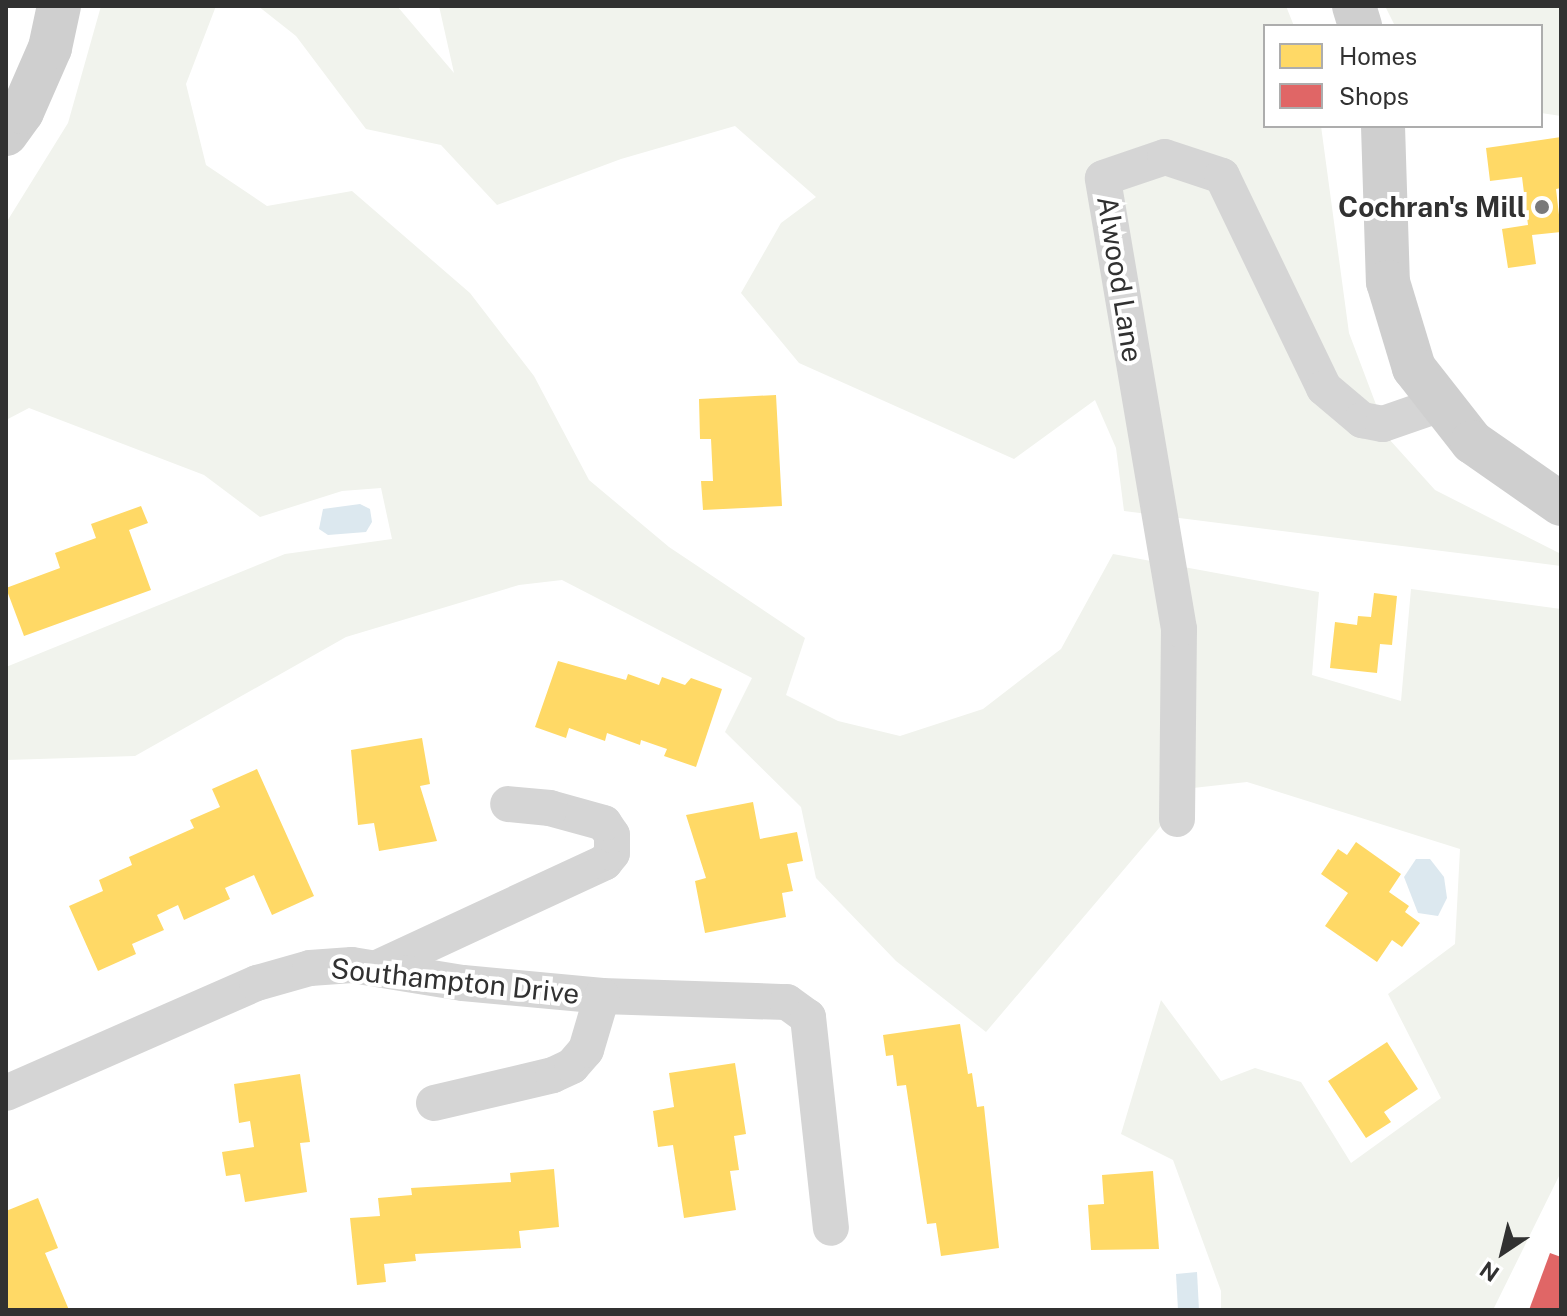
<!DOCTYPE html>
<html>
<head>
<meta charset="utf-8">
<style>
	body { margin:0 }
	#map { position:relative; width:1567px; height:1316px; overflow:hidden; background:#fff; font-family:"Public Sans",sans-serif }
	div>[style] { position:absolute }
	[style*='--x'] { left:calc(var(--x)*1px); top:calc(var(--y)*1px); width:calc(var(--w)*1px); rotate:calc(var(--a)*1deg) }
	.green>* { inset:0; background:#f1f3ed }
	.water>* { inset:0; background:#dce8ef }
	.homes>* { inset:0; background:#ffd966 }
	.shops>* { inset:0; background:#e06666 }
	.street>* { height:36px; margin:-18px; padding:0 18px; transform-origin:18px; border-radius:18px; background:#d5d5d5 }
	.secondary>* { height:44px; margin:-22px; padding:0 22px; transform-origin:22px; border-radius:22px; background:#cfcfcf }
	.dots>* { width:22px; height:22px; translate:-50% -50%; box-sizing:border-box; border:4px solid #fff; border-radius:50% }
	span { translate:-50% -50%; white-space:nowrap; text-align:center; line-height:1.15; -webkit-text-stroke:8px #fff; paint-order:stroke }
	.poi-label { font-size:28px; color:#313131; font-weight:700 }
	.right { translate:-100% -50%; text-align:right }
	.street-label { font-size:28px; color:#313131 }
	.frame { position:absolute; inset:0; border:8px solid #313131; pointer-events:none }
	.legend { position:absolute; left:1263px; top:24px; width:280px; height:104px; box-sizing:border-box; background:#fff; border:2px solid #adadad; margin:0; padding:10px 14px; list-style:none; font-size:24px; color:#313131 }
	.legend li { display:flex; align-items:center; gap:16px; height:40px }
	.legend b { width:40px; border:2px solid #adadad }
	.north { position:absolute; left:1463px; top:1212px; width:80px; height:80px; -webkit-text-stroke:6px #fff; paint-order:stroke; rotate:215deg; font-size:22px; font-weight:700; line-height:32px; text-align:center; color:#313131 }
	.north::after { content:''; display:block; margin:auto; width:28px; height:36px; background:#313131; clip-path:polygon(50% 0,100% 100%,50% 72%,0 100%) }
</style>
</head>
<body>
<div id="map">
	<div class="green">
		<div style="clip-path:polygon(101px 6px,216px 6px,186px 84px,206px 165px,267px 206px,352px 191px,470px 293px,534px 376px,589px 480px,669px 547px,805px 638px,786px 695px,838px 721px,900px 736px,983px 709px,1061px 649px,1113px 554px,1319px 592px,1312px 675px,1401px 701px,1411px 589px,1561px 609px,1561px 1172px,1493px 1310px,1221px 1310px,1221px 1291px,1173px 1160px,1121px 1134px,1161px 1000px,1221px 1081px,1255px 1068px,1301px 1082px,1351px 1163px,1441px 1098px,1388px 994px,1455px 944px,1460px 849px,1247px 782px,1193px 788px,986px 1032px,896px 961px,816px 878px,801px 807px,725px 732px,752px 678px,562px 580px,519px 585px,346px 637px,135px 756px,6px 760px,6px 667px,285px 554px,392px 539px,381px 488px,342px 491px,260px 517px,204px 475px,29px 408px,6px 420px,6px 223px,68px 123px)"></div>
		<div style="clip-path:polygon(258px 6px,397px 6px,454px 73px,439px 6px,1286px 6px,1294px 26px,1265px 26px,1265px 126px,1321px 126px,1349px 333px,1389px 439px,1435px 490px,1561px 554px,1561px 566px,1124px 511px,1116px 448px,1095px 400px,1014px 459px,799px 363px,741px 293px,781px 223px,816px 197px,735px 126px,621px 159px,497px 205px,441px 145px,366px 129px,296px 36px)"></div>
		<div style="clip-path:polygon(1385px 6px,1561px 6px,1561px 116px,1541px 113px,1541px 26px,1395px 26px)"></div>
	</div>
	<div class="water">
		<div style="clip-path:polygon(360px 504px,370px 509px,372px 522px,366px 532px,328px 535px,319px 529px,323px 509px)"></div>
		<div style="clip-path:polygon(1416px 859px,1430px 859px,1444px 877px,1447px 898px,1438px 916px,1418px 913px,1404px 877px)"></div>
		<div style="clip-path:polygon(1197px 1272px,1199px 1310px,1178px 1310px,1176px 1274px)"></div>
	</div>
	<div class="homes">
		<div style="clip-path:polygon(1561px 137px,1561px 188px,1556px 189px,1561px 232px,1532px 235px,1536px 264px,1508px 268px,1502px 229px,1528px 225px,1522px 177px,1490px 181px,1486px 148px)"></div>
		<div style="clip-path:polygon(776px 395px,782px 506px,703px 510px,701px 481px,713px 481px,711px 439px,700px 439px,699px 399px)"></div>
		<div style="clip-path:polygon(141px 506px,148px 523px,129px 530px,151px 590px,24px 636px,6px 588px,60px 568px,55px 553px,96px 538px,91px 524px)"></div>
		<div style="clip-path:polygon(1374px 593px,1397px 596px,1392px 645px,1380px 644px,1377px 673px,1330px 668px,1335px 622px,1357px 625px,1358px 616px,1371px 617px)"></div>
		<div style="clip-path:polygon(558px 661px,626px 680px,628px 674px,659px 685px,662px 677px,685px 685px,691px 678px,722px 689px,696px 767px,664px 756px,667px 749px,641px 740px,640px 745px,607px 733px,605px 741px,569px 728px,566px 738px,535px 727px)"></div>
		<div style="clip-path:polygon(422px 738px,430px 784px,420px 786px,437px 841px,379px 851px,374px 823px,358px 825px,351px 750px)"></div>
		<div style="clip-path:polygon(257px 769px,314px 896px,272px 915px,254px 875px,225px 888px,230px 899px,184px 920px,178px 905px,157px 915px,164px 930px,132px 944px,136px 954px,98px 971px,69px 906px,103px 891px,99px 880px,132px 865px,129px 857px,194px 828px,190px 820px,220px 807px,212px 789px)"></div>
		<div style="clip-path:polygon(753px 802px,760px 839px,797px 832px,803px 861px,787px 864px,793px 891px,782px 893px,786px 917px,705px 933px,695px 881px,706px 878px,686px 815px)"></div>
		<div style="clip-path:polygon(1356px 842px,1401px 874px,1389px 892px,1409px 906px,1405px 912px,1420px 923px,1402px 947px,1392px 940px,1377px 962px,1325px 926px,1348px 893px,1321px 874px,1338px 849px,1347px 855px)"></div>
		<div style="clip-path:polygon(960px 1024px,968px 1074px,972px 1073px,977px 1107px,984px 1106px,999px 1248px,941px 1256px,936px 1223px,927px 1224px,906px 1085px,897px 1086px,893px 1055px,886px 1056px,883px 1035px)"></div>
		<div style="clip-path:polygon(1387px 1042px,1418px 1089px,1384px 1112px,1391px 1122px,1366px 1138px,1328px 1081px)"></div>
		<div style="clip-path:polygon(735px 1063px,746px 1134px,734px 1136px,739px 1170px,730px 1171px,736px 1210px,684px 1218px,673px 1145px,658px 1147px,653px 1111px,674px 1107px,669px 1073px)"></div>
		<div style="clip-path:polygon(300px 1074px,310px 1142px,300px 1143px,307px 1192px,245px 1202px,240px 1174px,226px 1176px,222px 1152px,254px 1147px,250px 1121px,239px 1123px,234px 1084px)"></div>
		<div style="clip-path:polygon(554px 1169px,559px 1227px,519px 1231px,521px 1248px,415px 1254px,416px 1261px,384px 1264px,386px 1282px,357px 1285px,350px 1218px,380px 1216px,378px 1198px,412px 1195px,411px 1188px,511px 1182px,510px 1173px)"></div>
		<div style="clip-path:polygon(1153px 1171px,1159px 1249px,1091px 1250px,1088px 1205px,1104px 1204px,1102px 1175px)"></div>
		<div style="clip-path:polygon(38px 1198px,58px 1248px,45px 1253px,69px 1310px,6px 1310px,6px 1211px)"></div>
	</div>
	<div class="shops">
		<div style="clip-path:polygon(1550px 1253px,1561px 1257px,1561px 1310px,1529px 1310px)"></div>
	</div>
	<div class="street">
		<div style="--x:1177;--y:819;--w:190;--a:-89.4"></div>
		<div style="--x:1179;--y:629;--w:457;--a:-99.6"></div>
		<div style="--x:1103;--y:178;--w:65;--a:-18.7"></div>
		<div style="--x:1165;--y:157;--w:60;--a:18.4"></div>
		<div style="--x:1222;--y:176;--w:235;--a:64.3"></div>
		<div style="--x:1324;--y:388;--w:50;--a:40.1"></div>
		<div style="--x:1362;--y:420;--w:21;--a:11"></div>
		<div style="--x:1383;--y:424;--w:58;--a:-19.1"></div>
		<div style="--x:377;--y:968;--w:251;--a:-24.9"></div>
		<div style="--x:605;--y:862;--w:11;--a:-52"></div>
		<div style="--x:612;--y:853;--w:18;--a:-90"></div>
		<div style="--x:612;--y:835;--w:14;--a:-124"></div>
		<div style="--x:604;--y:823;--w:56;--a:-164.5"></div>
		<div style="--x:550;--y:808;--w:42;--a:-174.6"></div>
		<div style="--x:6;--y:1093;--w:274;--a:-23.7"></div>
		<div style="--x:257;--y:983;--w:55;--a:-15.8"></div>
		<div style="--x:310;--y:968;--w:42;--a:-4.1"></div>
		<div style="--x:352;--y:965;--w:112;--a:9.2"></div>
		<div style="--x:463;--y:983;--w:140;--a:5.3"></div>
		<div style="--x:602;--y:996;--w:185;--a:1.9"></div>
		<div style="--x:787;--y:1002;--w:26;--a:36"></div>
		<div style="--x:808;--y:1017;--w:212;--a:83.8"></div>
		<div style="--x:434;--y:1103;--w:122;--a:-13.2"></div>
		<div style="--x:553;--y:1075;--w:21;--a:-25"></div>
		<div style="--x:572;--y:1066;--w:21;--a:-49"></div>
		<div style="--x:586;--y:1050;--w:56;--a:-73.5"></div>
	</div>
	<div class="secondary">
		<div style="--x:1354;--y:6;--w:21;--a:73"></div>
		<div style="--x:1383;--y:126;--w:156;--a:88.2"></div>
		<div style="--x:1388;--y:282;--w:90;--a:73.2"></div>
		<div style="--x:1414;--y:368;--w:94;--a:51.9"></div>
		<div style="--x:1472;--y:442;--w:108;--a:34.9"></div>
		<div style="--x:6;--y:134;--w:27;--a:-54"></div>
		<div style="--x:22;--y:112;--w:70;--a:-66.4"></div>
		<div style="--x:50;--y:48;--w:43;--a:-77.9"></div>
	</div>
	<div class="dots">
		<div style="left:1542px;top:207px;background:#797979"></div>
	</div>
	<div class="poi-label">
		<span class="right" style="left:1526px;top:207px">Cochran's Mill</span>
	</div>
	<div class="street-label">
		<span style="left:1120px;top:279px;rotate:81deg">Alwood Lane</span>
		<span style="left:455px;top:981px;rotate:6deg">Southampton Drive</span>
	</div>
	<div class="frame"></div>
	<ul class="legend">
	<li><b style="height:22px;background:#ffd966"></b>Homes</li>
	<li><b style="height:22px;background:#e06666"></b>Shops</li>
	</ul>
	<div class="north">N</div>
</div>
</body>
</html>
